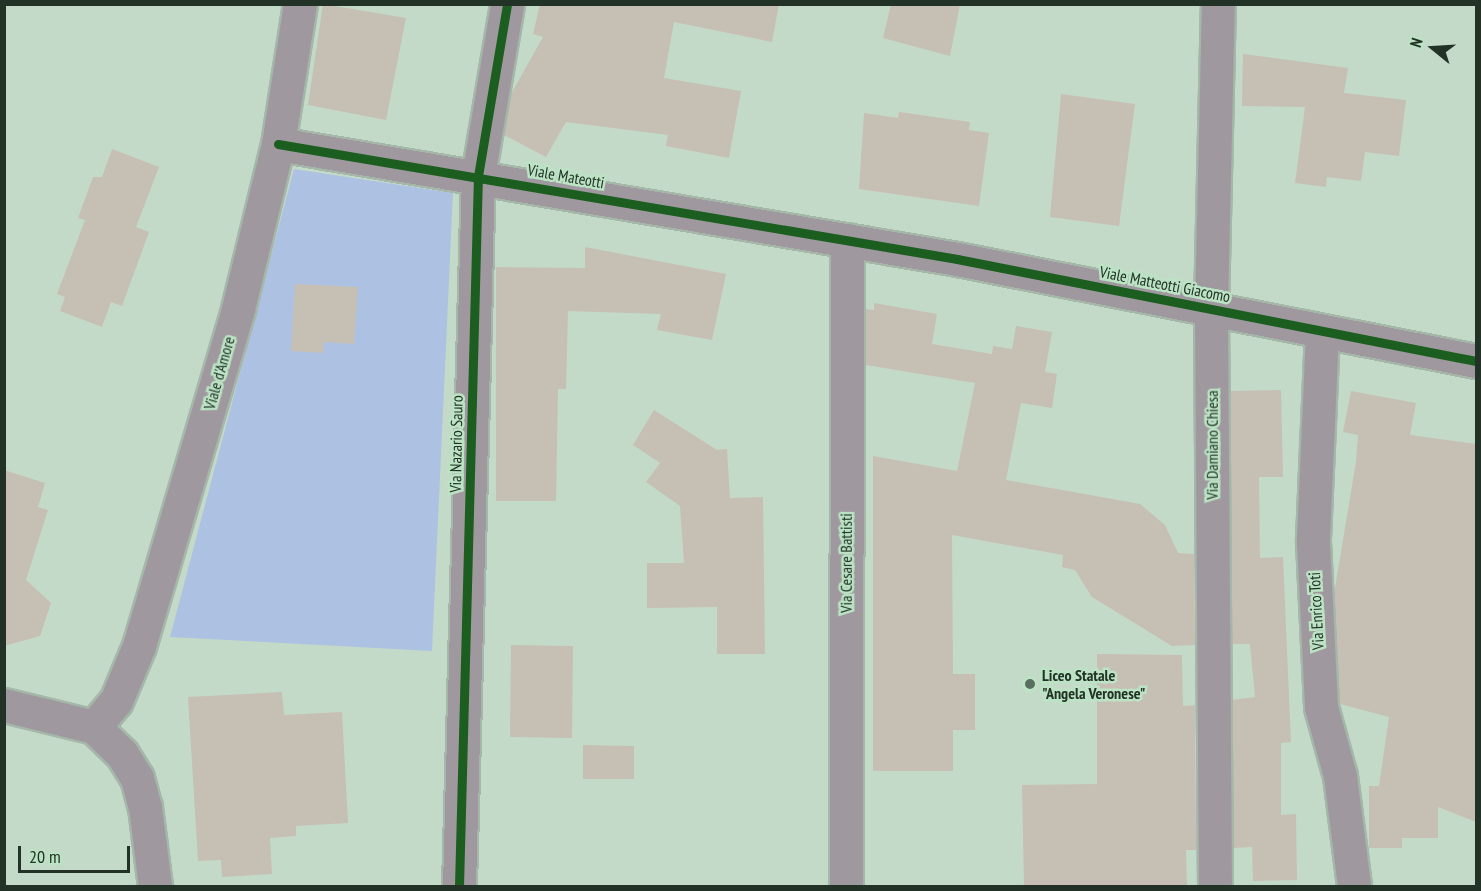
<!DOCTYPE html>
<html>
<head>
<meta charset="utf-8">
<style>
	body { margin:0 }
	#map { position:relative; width:1481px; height:891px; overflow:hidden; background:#c4dac9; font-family:"PT Sans Narrow",sans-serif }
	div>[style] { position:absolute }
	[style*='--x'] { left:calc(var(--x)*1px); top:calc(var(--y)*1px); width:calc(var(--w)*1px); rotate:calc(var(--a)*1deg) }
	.green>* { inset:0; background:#adc2e2 }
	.building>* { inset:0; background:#c6bfb4 }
	.roads { filter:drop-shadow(2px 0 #a5b7a9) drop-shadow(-2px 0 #a5b7a9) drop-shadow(0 2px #a5b7a9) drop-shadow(0 -2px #a5b7a9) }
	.minor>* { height:33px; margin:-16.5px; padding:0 16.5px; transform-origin:16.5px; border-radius:16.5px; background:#9f999f }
	.cycleway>* { height:9px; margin:-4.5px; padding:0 4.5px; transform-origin:4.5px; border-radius:4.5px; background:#1b5e20 }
	.dots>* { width:16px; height:16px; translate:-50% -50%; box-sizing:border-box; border:3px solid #bbe3c4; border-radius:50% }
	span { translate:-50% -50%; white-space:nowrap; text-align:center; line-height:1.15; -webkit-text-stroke:5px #bbe3c4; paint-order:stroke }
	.street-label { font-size:16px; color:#223226 }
	.poi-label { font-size:16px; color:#223226; font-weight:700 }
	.left { translate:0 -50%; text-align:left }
	.frame { position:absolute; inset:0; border:6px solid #223226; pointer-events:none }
	.north { position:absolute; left:1403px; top:18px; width:60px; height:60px; -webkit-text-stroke:4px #bbe3c4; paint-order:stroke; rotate:288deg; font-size:16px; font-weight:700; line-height:24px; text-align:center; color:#223226 }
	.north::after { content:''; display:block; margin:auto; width:21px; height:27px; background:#223226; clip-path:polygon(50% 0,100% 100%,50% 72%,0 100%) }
	.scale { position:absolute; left:18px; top:846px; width:112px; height:27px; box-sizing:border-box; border:3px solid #223226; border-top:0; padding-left:8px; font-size:18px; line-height:21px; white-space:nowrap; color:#223226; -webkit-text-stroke:4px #bbe3c4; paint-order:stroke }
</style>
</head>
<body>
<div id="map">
	<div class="green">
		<div style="clip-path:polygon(294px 169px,453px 193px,432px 651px,170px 637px)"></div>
	</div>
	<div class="building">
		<div style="clip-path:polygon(323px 4px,406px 18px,386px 120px,308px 105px)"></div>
		<div style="clip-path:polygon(540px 4px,779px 4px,772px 42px,674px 22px,664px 78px,741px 91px,729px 158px,666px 146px,668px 135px,566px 122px,546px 157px,504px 135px,511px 94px,543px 37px,533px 34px)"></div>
		<div style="clip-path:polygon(891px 4px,960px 4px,950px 56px,883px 38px)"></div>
		<div style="clip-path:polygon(1243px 54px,1348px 68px,1344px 93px,1406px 100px,1399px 156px,1365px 152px,1361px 181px,1327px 177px,1326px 187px,1295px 183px,1305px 107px,1242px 106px)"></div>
		<div style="clip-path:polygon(1061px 94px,1135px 104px,1119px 226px,1050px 217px)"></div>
		<div style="clip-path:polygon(899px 112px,970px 122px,969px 130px,989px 133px,979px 206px,859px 189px,864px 113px,898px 118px)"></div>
		<div style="clip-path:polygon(112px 149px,159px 167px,136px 227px,149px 232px,122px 306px,111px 302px,102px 327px,60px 311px,65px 297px,57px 294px,85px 220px,78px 218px,93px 177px,102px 177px)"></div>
		<div style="clip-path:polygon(585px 247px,726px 274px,712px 340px,657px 330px,661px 314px,568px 311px,566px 389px,558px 389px,556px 501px,496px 501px,496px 267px,585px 268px)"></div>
		<div style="clip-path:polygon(295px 284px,358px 287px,354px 344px,324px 342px,323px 353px,291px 351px)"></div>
		<div style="clip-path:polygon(874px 303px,937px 314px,932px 344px,992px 354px,993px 346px,1012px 349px,1016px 326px,1052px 332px,1045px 372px,1057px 374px,1052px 408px,1021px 403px,1006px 480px,1140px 504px,1165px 525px,1178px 553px,1194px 554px,1195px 645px,1172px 646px,1092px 597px,1075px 570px,1062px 567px,1063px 555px,952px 535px,953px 674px,975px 674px,975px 730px,953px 730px,953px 771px,873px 771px,873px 456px,957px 471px,975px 383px,866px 365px,866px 309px,874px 310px)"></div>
		<div style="clip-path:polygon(1281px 390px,1283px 477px,1259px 477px,1260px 558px,1283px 557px,1291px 742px,1281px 743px,1281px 815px,1296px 814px,1297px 880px,1253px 881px,1252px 847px,1233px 848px,1232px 700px,1255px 697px,1250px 644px,1232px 644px,1230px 391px)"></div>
		<div style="clip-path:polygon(1351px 391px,1416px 403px,1410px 435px,1476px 444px,1476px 822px,1438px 807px,1438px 838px,1402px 838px,1402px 848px,1369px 848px,1369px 786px,1379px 786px,1389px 717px,1340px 704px,1334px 594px,1356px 462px,1358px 435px,1343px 432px)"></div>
		<div style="clip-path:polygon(654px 410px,717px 450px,727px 449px,730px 498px,763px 497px,765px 654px,717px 654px,717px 607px,647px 608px,647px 563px,684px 563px,680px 506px,646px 482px,660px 463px,633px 445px)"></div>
		<div style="clip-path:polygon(4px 470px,45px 483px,38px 507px,48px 510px,26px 580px,51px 603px,40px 636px,4px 646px)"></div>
		<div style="clip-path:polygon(511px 645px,573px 646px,572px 738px,510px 737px)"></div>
		<div style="clip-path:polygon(1097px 654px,1182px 655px,1183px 706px,1195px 705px,1196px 850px,1186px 850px,1187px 886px,1024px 886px,1022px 785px,1097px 784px)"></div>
		<div style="clip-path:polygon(282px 692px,284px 715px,342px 712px,348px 823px,296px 826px,296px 836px,270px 838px,272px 874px,222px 877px,221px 860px,198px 861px,188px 697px)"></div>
		<div style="clip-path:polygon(583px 745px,634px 746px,634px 779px,583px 779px)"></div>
	</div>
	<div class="roads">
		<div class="minor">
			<div style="--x:278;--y:144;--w:689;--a:9.61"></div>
			<div style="--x:957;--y:259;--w:529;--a:11.12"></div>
			<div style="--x:1322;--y:332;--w:210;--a:92.5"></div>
			<div style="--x:1313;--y:542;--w:165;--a:87.2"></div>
			<div style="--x:1321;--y:707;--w:72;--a:74.6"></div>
			<div style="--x:1340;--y:776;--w:111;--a:82.7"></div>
			<div style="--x:4;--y:705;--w:93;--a:13.7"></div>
			<div style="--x:94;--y:727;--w:39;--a:44"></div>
			<div style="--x:122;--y:754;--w:28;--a:58"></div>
			<div style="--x:137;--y:778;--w:30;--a:75"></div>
			<div style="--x:145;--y:807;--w:80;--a:82.8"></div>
			<div style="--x:94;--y:727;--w:34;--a:-50"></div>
			<div style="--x:116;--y:701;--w:60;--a:-67.3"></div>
			<div style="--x:139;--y:646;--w:351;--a:-73.6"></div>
			<div style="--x:238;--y:309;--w:170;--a:-76.4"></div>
			<div style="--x:278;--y:144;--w:142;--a:-81.1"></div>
			<div style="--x:459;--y:886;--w:710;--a:-88.47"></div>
			<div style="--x:478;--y:176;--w:174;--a:-80.4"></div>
			<div style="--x:846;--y:886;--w:646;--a:-89.91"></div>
			<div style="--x:1215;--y:886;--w:578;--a:-90.4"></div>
			<div style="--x:1211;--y:308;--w:304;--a:-88.7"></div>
		</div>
	</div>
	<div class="cycleway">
		<div style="--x:278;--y:144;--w:689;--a:9.61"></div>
		<div style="--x:957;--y:259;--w:529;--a:11.12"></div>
		<div style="--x:459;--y:886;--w:710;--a:-88.47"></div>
		<div style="--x:478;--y:176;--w:174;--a:-80.4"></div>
	</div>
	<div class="dots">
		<div style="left:1030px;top:684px;background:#5b6d5f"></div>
	</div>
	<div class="street-label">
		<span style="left:566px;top:176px;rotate:10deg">Viale Mateotti</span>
		<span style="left:1165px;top:284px;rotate:11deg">Viale Matteotti Giacomo</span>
		<span style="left:219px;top:373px;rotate:-74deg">Viale d'Amore</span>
		<span style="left:456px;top:444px;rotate:-89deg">Via Nazario Sauro</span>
		<span style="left:1212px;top:445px;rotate:-90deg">Via Damiano Chiesa</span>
		<span style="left:846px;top:563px;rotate:-90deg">Via Cesare Battisti</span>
		<span style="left:1316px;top:611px;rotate:-93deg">Via Enrico Toti</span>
	</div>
	<div class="poi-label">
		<span class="left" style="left:1042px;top:684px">Liceo Statale<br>"Angela Veronese"</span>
	</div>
	<div class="frame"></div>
	<div class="north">N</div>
	<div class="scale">20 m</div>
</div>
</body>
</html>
